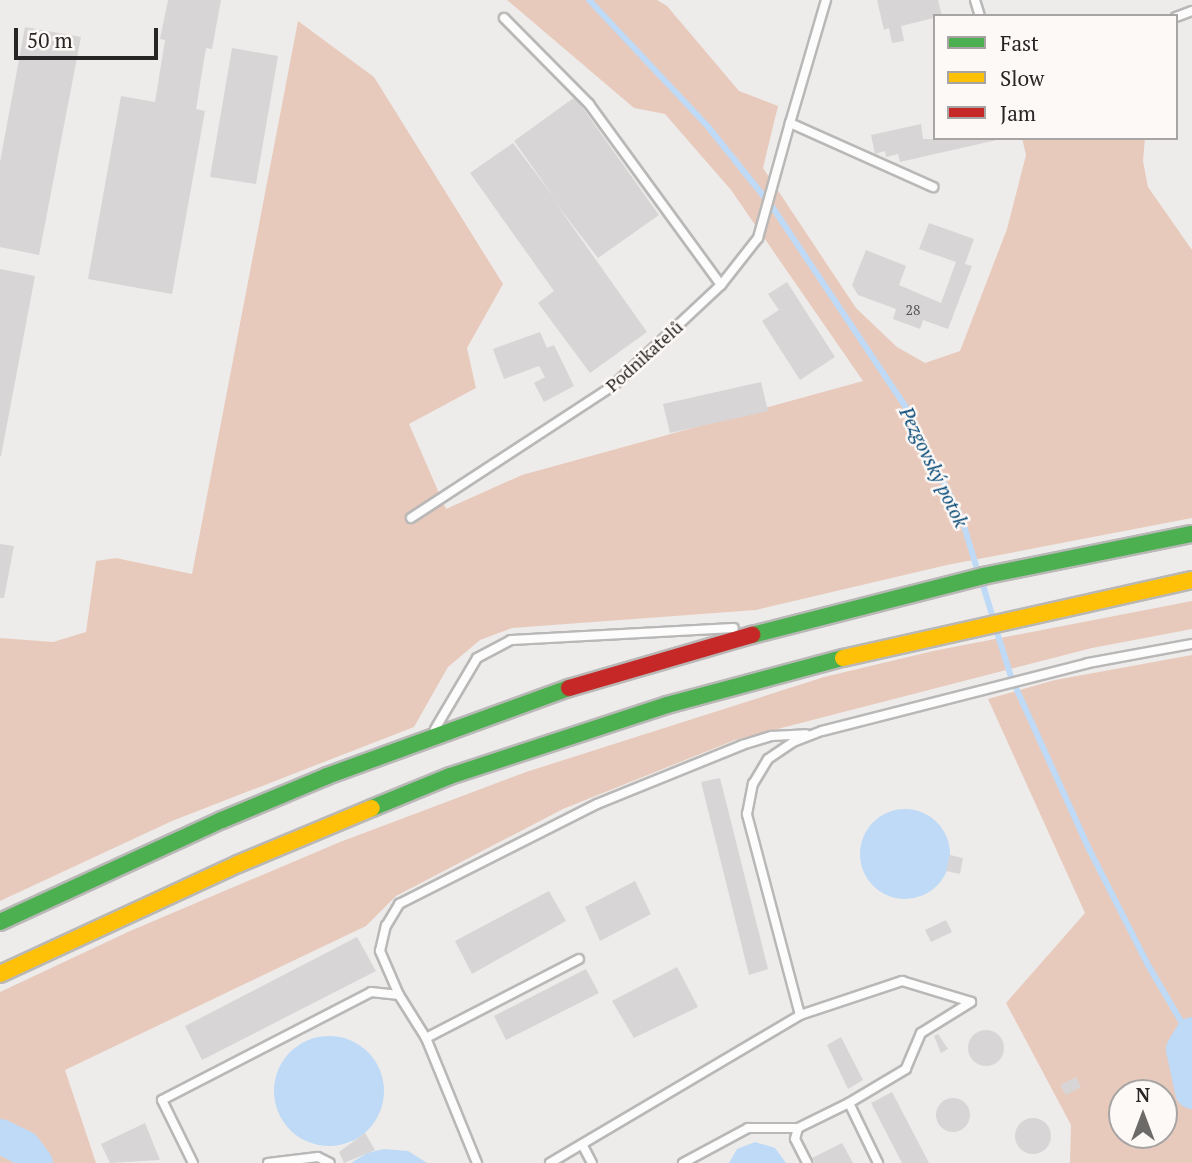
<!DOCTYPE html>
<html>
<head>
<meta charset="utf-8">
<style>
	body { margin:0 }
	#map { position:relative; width:1192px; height:1163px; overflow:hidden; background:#eeeceb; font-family:"PT Serif",serif }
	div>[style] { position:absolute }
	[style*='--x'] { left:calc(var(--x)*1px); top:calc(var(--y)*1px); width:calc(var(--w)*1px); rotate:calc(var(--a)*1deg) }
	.green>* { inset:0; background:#e8cabc }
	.water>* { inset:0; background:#bedaf6 }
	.round { border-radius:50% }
	.stream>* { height:6px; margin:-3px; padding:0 3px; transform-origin:3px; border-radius:3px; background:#bedaf6 }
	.river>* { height:35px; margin:-17.5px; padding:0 17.5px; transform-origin:17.5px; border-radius:17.5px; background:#bedaf6 }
	.building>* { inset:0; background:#d7d5d5 }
	.roads { filter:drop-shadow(2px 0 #b9b8b7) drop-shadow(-2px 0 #b9b8b7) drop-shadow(0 2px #b9b8b7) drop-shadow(0 -2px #b9b8b7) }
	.lane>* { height:8px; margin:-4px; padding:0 4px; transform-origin:4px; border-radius:4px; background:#fcfcfc }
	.fast>* { height:16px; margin:-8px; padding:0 8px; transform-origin:8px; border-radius:8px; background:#4caf50 }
	.slow>* { height:16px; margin:-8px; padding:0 8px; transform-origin:8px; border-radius:8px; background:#ffc107 }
	.jam>* { height:16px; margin:-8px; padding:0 8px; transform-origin:8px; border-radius:8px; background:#c62828 }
	span { translate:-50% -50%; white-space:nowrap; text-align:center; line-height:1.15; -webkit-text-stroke:5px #fdf9f7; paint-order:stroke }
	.number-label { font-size:14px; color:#555353 }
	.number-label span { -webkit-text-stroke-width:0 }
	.street-label { font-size:18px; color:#272525 }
	.water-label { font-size:19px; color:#034776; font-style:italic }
	.legend { position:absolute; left:933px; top:14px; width:245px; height:126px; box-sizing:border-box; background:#fdf9f7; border:2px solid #a7a4a3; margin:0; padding:9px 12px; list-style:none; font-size:21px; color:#272525 }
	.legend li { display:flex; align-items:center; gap:14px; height:35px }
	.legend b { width:35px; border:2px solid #a7a4a3 }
	.north { position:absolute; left:1108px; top:1079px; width:70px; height:70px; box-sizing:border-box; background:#fdf9f7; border:2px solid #a7a4a3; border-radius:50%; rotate:0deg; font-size:19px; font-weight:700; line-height:28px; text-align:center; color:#272525 }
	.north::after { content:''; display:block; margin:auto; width:24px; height:32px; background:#6d6b6a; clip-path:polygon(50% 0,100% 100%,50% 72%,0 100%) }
	.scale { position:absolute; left:14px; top:28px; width:144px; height:32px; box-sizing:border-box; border:4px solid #272525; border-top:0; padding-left:9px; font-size:21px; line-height:24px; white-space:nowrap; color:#272525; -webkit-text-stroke:5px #fdf9f7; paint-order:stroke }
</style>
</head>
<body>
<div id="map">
	<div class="green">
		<div style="clip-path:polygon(507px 0,657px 0,667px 6px,739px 91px,778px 106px,763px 168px,856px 308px,897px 347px,925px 363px,960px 351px,1007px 229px,1026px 155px,1022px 138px,1145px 138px,1143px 161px,1148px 187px,1192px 250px,1192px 518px,947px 565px,756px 610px,512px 628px,480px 640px,448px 667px,414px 727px,172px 821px,0 901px,0 638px,53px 642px,86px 632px,96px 561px,116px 558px,192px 574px,298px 21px,374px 77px,503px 284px,467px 348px,476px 388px,409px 424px,446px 509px,522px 475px,863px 381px,731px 190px,665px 114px,634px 108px)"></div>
		<div style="clip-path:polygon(1192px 601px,1192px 629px,1092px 648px,735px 740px,563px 809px,396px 896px,366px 926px,65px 1070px,96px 1163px,0 1163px,0 992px,130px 931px,340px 842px,526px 772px,824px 677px,933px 651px)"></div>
		<div style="clip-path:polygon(evenodd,1192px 655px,1192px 1163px,1070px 1163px,1071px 1125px,1006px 1003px,1085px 913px,988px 699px,1055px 680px,1192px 655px,1122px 1093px,1164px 1093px,1164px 1135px,1122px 1135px,1122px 1093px)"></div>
	</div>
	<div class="water">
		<div class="round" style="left:860px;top:809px;width:90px;height:90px"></div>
		<div class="round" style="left:274px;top:1036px;width:110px;height:110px"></div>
		<div style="clip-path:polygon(755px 1142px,775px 1148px,786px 1163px,729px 1163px,737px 1149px)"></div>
		<div style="clip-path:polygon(384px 1149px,408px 1151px,427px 1163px,351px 1163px,367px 1153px)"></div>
	</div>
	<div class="stream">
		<div style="--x:589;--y:0;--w:175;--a:46.8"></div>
		<div style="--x:709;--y:128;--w:102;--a:51.3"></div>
		<div style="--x:773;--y:208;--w:238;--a:56.3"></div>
		<div style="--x:905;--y:406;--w:127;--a:63.2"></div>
		<div style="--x:962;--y:519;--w:52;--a:73.3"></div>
		<div style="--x:982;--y:582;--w:34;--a:73"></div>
		<div style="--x:996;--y:629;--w:50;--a:72.6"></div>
		<div style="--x:1011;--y:677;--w:191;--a:65.6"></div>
		<div style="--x:1090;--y:851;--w:128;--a:63"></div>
		<div style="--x:1148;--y:965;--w:81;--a:59.6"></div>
	</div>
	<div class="river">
		<div style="--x:1192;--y:1034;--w:17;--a:121"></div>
		<div style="--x:1183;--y:1049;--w:43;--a:77.9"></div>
		<div style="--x:0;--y:1136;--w:25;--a:26"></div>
		<div style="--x:23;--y:1147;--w:20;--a:53"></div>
	</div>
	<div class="building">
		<div style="clip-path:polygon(168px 0,221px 0,212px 49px,206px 48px,196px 109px,205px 111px,172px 294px,88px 279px,121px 96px,155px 102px,165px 40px,160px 39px)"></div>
		<div style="clip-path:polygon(877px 0,938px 0,942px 16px,901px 26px,904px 41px,892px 43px,889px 28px,884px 30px)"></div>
		<div style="clip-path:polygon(25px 27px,81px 37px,39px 255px,0 247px,0 162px)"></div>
		<div style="clip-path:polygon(232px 48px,278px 56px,256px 184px,210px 177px)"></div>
		<div style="clip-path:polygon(575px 97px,659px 215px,598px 258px,555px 202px,647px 332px,590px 373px,538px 303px,554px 291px,470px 173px,513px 143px,556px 200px,514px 141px)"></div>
		<div style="clip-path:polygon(921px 124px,923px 139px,1001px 139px,900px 162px,898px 154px,886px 157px,885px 151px,875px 154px,871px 135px)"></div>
		<div style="clip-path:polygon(929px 223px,974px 239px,965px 264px,972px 266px,948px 329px,923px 320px,920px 329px,893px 319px,896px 309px,858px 295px,852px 285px,866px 250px,906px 266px,899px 285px,941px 303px,956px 262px,919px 249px)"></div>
		<div style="clip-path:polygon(0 269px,35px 276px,1px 456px,0 456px)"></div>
		<div style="clip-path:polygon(787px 282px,835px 357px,800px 380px,762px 321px,779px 310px,768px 294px)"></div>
		<div style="clip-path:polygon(540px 332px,547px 348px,554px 345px,574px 386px,544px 402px,534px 383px,545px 377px,539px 366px,504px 379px,493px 349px)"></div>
		<div style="clip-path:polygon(761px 382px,768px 411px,670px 433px,663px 404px)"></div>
		<div style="clip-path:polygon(0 544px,14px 546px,4px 598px,0 598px)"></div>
		<div style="clip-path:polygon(720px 778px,768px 969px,749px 975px,701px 782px)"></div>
		<div style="clip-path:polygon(950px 855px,963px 858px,960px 874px,946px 871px)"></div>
		<div style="clip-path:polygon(635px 881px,651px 914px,600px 941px,585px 907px)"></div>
		<div style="clip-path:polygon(549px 891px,566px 921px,472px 974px,455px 941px)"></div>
		<div style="clip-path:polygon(946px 920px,952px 932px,931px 942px,925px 930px)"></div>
		<div style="clip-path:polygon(357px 937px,376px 971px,202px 1060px,185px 1026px)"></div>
		<div style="clip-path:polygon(677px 967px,698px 1007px,634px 1038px,612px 1001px)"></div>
		<div style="clip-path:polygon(586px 969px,599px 993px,506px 1040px,494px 1016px)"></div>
		<div class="round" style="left:968px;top:1030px;width:36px;height:36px"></div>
		<div style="clip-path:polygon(938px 1034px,948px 1049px,941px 1053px,934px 1036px)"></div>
		<div style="clip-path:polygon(841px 1037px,863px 1080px,848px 1089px,827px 1045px)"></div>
		<div style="clip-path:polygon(1076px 1077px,1081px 1087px,1066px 1095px,1060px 1085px)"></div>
		<div style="clip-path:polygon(892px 1092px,929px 1163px,902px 1163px,871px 1103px)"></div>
		<div class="round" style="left:936px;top:1098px;width:34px;height:34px"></div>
		<div class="round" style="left:1015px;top:1118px;width:36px;height:36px"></div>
		<div style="clip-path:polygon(145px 1123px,160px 1160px,110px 1163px,101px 1144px)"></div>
		<div style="clip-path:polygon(365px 1133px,375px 1150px,344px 1163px,339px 1152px)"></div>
		<div style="clip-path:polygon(842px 1143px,853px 1163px,815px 1163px,812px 1158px)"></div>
	</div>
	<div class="roads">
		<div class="lane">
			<div style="--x:826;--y:0;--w:128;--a:106.3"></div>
			<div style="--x:790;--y:123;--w:157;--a:24.1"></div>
			<div style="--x:975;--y:0;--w:17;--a:73"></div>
			<div style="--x:1176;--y:17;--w:17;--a:-21"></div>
			<div style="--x:504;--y:18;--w:121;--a:45.3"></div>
			<div style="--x:589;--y:104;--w:224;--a:53.9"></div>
			<div style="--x:411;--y:518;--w:243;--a:-33.2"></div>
			<div style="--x:614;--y:385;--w:146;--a:-43.1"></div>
			<div style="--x:721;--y:285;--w:60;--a:-51.8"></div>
			<div style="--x:758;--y:238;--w:119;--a:-74.5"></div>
			<div style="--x:435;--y:729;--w:82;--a:-59.4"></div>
			<div style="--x:477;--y:658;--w:38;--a:-28"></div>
			<div style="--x:511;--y:640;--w:223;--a:-3.1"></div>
			<div style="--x:399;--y:995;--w:48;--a:-113.4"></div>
			<div style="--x:380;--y:951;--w:26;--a:-77"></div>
			<div style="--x:386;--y:926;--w:26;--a:-59"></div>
			<div style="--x:399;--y:904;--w:222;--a:-26.8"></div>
			<div style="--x:597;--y:804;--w:157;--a:-22.1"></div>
			<div style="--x:742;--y:745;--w:31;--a:-17"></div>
			<div style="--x:772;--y:736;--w:34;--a:-3"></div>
			<div style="--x:800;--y:1015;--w:108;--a:-18.4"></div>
			<div style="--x:902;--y:981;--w:72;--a:16.9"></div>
			<div style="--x:971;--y:1002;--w:59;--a:148.2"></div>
			<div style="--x:921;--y:1033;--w:39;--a:113"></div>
			<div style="--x:906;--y:1069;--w:66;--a:149.2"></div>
			<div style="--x:426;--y:1038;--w:172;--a:-27.3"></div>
			<div style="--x:798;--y:1128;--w:57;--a:-26.1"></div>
			<div style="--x:849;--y:1103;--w:67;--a:64.2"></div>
			<div style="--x:583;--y:1146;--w:19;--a:62"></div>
			<div style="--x:193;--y:1163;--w:70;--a:-116.2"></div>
			<div style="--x:162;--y:1100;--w:235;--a:-27.3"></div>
			<div style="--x:371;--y:992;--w:28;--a:6"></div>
			<div style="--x:399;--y:995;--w:51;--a:57.9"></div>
			<div style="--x:426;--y:1038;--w:135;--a:67.8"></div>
			<div style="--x:268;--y:1163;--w:50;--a:-6.8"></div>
			<div style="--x:318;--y:1157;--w:13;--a:27"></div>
			<div style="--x:550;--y:1163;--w:291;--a:-30.6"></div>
			<div style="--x:800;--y:1015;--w:208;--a:-104.8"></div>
			<div style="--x:747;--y:814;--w:31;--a:-79"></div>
			<div style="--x:753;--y:784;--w:29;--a:-59"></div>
			<div style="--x:768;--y:759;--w:30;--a:-34"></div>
			<div style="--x:793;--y:742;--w:31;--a:-21"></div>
			<div style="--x:822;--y:731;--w:275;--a:-14.3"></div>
			<div style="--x:1088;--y:663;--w:106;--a:-10.4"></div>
			<div style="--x:683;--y:1163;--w:74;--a:-28.3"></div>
			<div style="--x:748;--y:1128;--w:50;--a:0"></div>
			<div style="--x:798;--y:1128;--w:11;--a:105"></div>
			<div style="--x:795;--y:1139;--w:27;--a:63"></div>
		</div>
		<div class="fast">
			<div style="--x:752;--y:635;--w:238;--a:-14.3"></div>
			<div style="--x:983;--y:576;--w:213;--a:-11.4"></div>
			<div style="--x:372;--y:808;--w:84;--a:-22.3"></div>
			<div style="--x:450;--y:776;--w:228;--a:-18.1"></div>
			<div style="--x:667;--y:705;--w:182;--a:-15"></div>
			<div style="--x:0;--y:922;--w:244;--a:-24.7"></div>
			<div style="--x:222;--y:820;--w:114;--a:-22.7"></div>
			<div style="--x:327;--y:776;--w:258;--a:-20"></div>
		</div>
		<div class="slow">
			<div style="--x:843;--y:658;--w:358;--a:-12.6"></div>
			<div style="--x:0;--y:974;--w:262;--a:-24.8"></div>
			<div style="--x:238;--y:864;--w:145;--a:-22.7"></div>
		</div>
		<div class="jam">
			<div style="--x:569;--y:688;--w:191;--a:-16.2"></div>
		</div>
	</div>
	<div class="number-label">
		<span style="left:913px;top:310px">28</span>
	</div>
	<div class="street-label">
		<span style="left:644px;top:356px;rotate:-42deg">Podnikatelů</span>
	</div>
	<div class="water-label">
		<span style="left:934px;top:467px;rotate:64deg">Pezgovský potok</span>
	</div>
	<ul class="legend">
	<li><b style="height:9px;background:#4caf50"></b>Fast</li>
	<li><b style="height:9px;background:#ffc107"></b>Slow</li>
	<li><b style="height:9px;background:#c62828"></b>Jam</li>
	</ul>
	<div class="north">N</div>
	<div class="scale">50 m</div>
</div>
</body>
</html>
